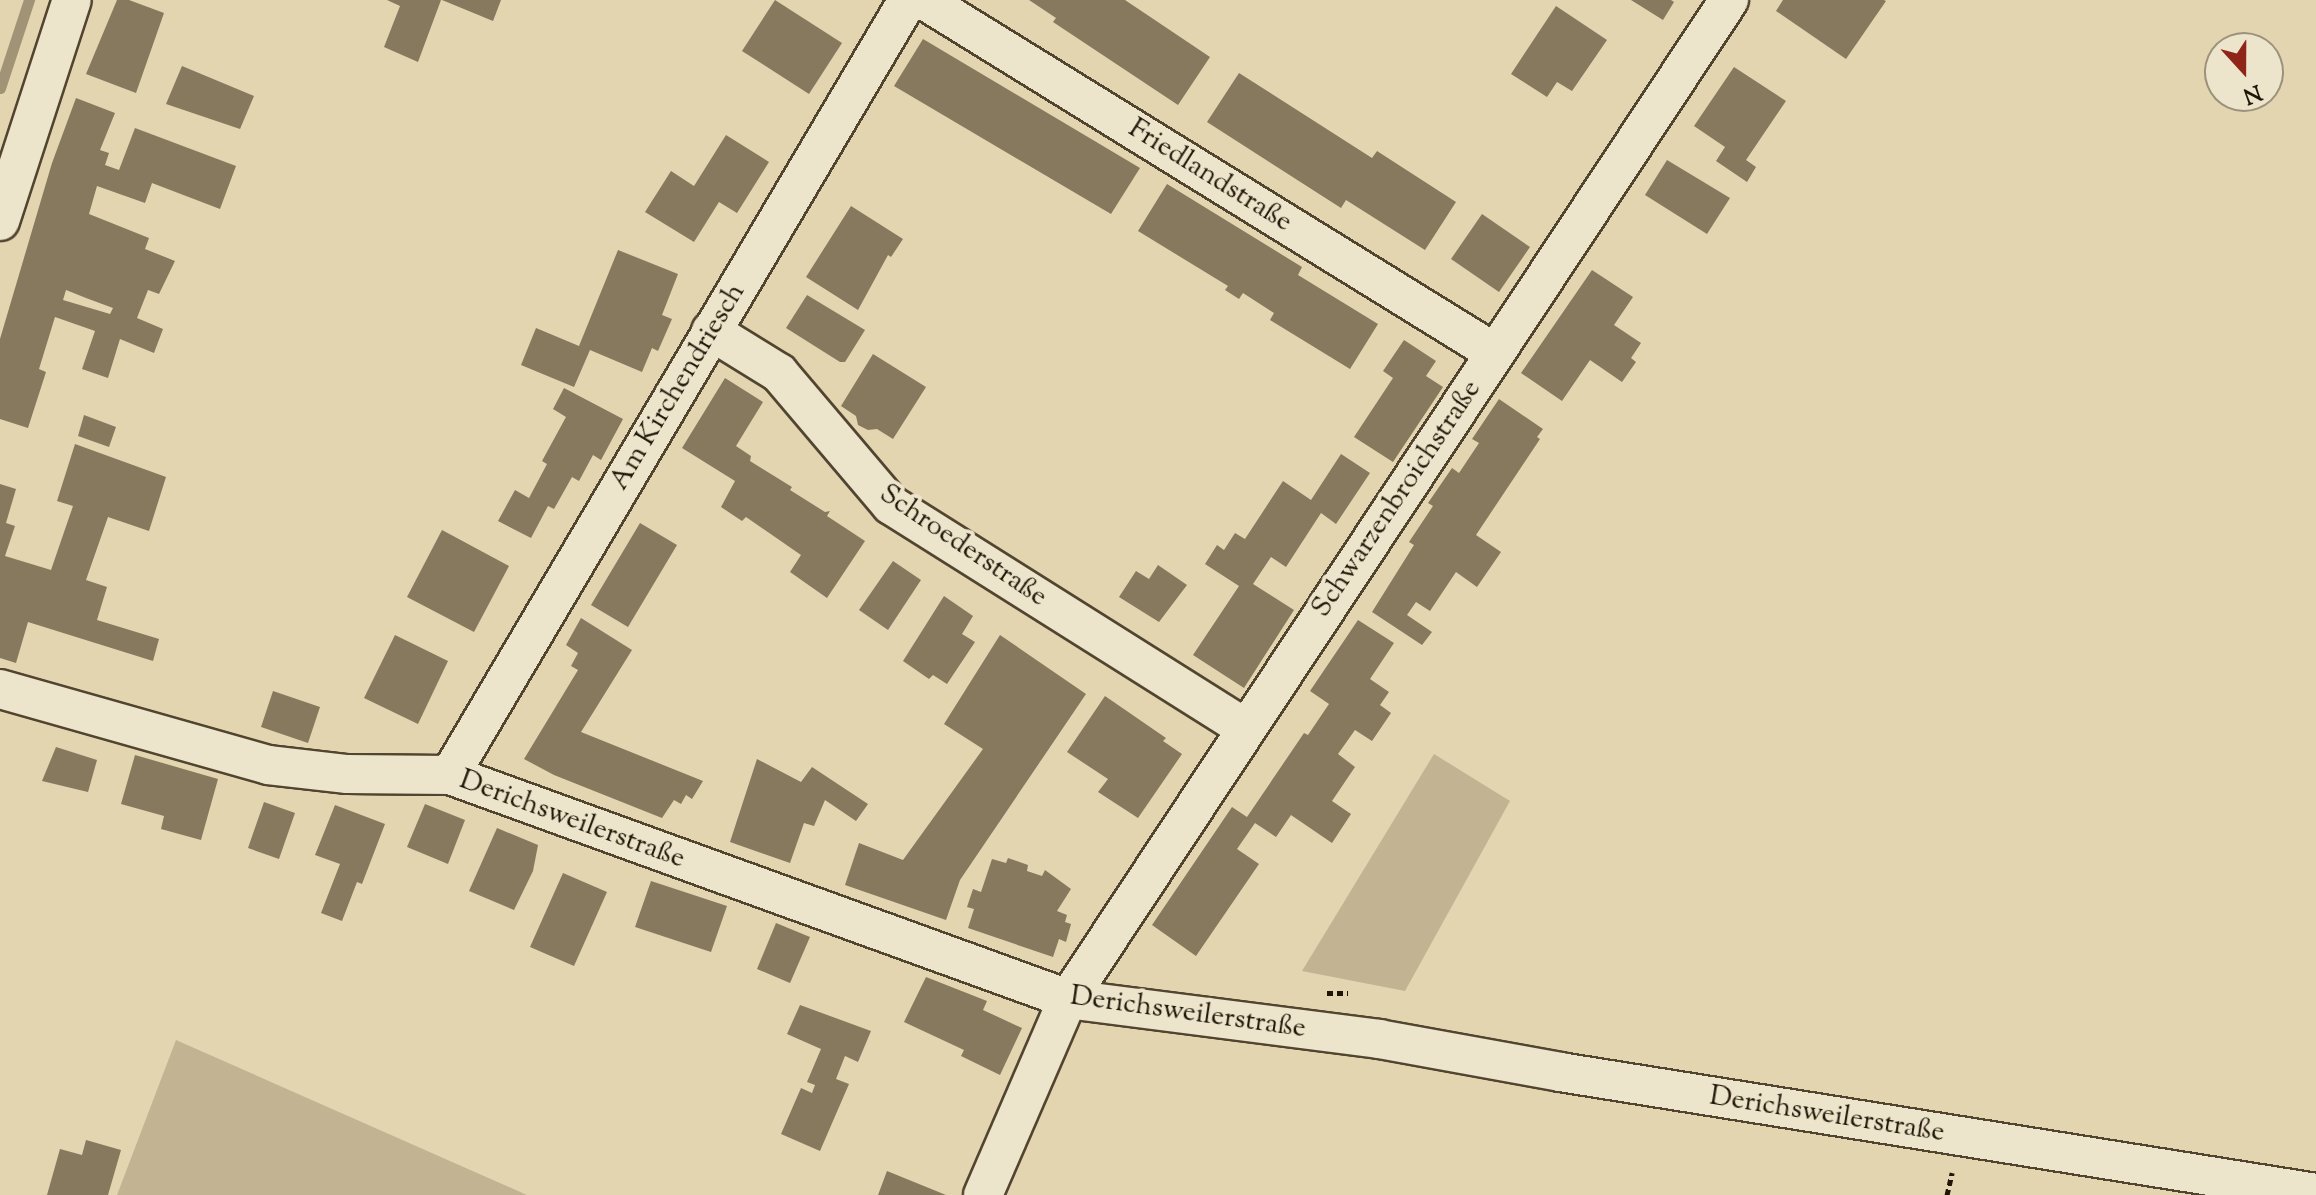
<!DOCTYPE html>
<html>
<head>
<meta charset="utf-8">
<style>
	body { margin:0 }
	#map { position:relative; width:2316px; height:1195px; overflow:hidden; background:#e3d5b0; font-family:"Sorts Mill Goudy",serif }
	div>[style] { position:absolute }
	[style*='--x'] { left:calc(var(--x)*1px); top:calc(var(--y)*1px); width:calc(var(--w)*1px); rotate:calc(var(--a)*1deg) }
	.green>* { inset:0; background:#c2b493 }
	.stream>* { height:11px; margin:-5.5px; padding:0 5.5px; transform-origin:5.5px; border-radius:5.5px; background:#a19476 }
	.building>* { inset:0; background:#86795e }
	.path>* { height:5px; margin-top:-2.5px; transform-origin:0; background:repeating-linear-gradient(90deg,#211506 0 6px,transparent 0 10px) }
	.roads { filter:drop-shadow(2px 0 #524530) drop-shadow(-2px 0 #524530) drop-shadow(0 2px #524530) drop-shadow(0 -2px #524530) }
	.minor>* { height:38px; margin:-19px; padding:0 19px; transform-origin:19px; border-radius:19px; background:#ede4cc }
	span { translate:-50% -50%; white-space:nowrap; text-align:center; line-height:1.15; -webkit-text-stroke:8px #ede4cc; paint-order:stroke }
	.street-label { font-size:28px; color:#211506 }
	.north { position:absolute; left:2204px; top:32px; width:80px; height:80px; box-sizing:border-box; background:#ede4cc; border:2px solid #9b917d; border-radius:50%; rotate:159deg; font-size:22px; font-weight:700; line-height:32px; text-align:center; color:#211506 }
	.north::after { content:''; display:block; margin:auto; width:28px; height:36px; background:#8f2418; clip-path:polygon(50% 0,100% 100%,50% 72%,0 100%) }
</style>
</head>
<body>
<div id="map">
	<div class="green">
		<div style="clip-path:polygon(1434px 754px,1510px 801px,1405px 991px,1302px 971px)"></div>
		<div style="clip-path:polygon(176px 1040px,527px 1195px,117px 1195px)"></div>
	</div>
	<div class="stream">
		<div style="--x:0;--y:88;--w:93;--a:-71.8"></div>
	</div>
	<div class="building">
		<div style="clip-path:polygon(117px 0,129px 0,164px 13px,136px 93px,86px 74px)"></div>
		<div style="clip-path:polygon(387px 0,441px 0,418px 62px,384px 47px,400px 6px)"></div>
		<div style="clip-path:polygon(442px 0,501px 0,493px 21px)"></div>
		<div style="clip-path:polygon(775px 0,842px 43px,809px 94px,742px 51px)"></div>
		<div style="clip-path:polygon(1029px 0,1125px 0,1210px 57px,1178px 105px,1053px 22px,1056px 18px)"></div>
		<div style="clip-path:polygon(1631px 0,1671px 0,1674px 2px,1663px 20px)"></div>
		<div style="clip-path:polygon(1783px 0,1884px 0,1886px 1px,1846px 59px,1776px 11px)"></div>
		<div style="clip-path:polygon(1556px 6px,1607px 40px,1572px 91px,1557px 82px,1547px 97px,1511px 74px)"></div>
		<div style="clip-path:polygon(923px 39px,1140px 168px,1111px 214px,894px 86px)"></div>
		<div style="clip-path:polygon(182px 66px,254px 96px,240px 129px,166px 104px)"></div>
		<div style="clip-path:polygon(1734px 67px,1786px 101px,1746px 160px,1756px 167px,1747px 182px,1716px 161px,1725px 147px,1694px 126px)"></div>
		<div style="clip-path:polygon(1239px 73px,1372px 158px,1377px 151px,1456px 202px,1425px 250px,1346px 200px,1341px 208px,1207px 122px)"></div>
		<div style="clip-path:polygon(evenodd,76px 98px,115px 113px,100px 150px,109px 153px,105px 165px,119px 170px,135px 128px,236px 166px,220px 209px,152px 183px,145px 203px,97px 186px,89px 214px,149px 238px,145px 249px,175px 261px,159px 294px,148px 290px,137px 318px,163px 329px,154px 353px,120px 339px,108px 378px,82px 369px,95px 331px,55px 317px,39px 369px,46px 372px,28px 428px,0 419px,0 339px,52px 163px,76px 98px,66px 290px,86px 298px,113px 308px,110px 314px,63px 300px,66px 290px)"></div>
		<div style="clip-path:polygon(726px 135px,769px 162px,737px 213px,719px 202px,694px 242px,645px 212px,671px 171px,694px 186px)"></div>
		<div style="clip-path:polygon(1667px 160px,1730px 198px,1707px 234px,1645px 195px)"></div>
		<div style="clip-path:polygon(1167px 184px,1302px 267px,1298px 275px,1378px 324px,1350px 369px,1270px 320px,1274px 313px,1243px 293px,1239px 299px,1225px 290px,1228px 286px,1138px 231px)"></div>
		<div style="clip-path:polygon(851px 206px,903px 239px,891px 257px,888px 255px,858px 310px,806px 277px)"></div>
		<div style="clip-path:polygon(1482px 214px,1530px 247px,1499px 292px,1451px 259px)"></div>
		<div style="clip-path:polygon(618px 250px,678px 274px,662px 315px,672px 319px,658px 351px,652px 348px,642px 372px,590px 350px,574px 387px,521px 365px,536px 328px,579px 346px)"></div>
		<div style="clip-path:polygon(1592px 270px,1633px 297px,1614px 325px,1641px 343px,1631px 358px,1636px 362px,1622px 382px,1590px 360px,1562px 401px,1521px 373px)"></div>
		<div style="clip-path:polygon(807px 295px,865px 330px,845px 362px,840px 362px,786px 328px)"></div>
		<div style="clip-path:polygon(1404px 340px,1436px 361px,1426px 376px,1443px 387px,1393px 462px,1354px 437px,1393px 378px,1383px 371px)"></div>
		<div style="clip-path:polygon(873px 354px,926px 387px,893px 439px,877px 429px,868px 430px,858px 425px,856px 416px,841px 406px)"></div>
		<div style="clip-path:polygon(725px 378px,763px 402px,736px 446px,751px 456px,750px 461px,792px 487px,790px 490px,825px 512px,830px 511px,827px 516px,865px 541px,827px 598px,790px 572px,801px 555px,746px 517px,742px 521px,721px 507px,735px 481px,682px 448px)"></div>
		<div style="clip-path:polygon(564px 388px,623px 419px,601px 460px,593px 455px,579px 481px,572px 477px,554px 509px,548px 506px,531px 538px,498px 521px,515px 490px,529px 498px,547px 464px,542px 461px,566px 417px,553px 409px)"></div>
		<div style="clip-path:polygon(1499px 399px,1543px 429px,1537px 437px,1540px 439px,1476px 535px,1501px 552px,1477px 587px,1456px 572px,1430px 611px,1416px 602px,1407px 615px,1432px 632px,1422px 645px,1372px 612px,1414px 545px,1409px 542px,1433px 506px,1428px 503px,1452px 468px,1459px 473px,1479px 443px,1472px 439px)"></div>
		<div style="clip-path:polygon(84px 415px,116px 427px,109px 447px,78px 436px)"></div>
		<div style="clip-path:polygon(75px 444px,166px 477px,149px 531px,108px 517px,86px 580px,107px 587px,97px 620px,159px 639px,153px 661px,28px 622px,16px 663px,0 658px,0 484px,16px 489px,6px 523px,15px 526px,5px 556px,51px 570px,73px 506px,57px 501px)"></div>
		<div style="clip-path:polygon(1341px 454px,1370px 473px,1336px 524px,1321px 513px,1286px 567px,1271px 557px,1253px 584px,1294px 610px,1244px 688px,1193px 655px,1239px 586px,1205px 564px,1217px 545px,1224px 550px,1235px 533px,1245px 539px,1283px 481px,1311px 500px)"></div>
		<div style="clip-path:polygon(640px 523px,677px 545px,628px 627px,591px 605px)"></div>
		<div style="clip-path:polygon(442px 530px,509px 566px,474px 632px,407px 597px)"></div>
		<div style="clip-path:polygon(893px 561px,921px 580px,888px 630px,859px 610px)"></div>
		<div style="clip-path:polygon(1158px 565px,1187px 585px,1159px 622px,1119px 597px,1136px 571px,1149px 579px)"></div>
		<div style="clip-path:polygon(944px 596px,973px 616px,962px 634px,975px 642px,947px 684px,933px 675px,929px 679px,903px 661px)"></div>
		<div style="clip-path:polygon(581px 618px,632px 650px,581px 732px,703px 781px,692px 799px,686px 795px,681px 804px,674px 800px,662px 818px,554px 775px,524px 759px,578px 670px,571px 666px,578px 653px,566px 645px)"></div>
		<div style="clip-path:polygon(1358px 620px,1394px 643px,1370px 679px,1389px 692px,1380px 705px,1391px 713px,1372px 741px,1355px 730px,1338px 754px,1355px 767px,1332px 801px,1351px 814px,1332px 843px,1291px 815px,1276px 837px,1255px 823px,1237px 849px,1259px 864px,1196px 956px,1152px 925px,1232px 807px,1247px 817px,1304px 733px,1308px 735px,1329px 704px,1310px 691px)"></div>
		<div style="clip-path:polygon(395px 635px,448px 661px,418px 724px,364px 698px)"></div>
		<div style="clip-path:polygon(1000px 635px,1086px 694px,960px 880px,946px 920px,845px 885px,859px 843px,903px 860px,983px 749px,944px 724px)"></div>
		<div style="clip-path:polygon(273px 691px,320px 707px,308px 743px,261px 727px)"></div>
		<div style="clip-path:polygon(1105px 696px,1166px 738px,1163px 741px,1182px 754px,1138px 818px,1098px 792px,1108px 779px,1067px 752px)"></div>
		<div style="clip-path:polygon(56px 747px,97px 760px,88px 792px,42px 781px)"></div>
		<div style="clip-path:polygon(135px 755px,218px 779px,201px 840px,161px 829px,164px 816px,121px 804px)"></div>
		<div style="clip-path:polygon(757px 759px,801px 782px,812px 767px,868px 804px,856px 821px,825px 800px,814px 826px,804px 823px,790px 863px,730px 842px)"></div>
		<div style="clip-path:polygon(264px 802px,295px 813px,279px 859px,248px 848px)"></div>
		<div style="clip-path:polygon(425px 804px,465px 820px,448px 864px,407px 847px)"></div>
		<div style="clip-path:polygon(335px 805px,385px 824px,362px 884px,357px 882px,342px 921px,321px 913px,340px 864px,315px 855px)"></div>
		<div style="clip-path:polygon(497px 828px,538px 845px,533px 871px,514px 910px,469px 891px)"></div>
		<div style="clip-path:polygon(1008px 858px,1028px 865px,1027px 871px,1042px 876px,1045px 870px,1071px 889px,1057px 911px,1067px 915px,1065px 922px,1071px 924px,1066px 942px,1059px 939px,1053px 957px,968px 928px,974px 909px,967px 907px,973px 889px,981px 892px,992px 859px,1006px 863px)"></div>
		<div style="clip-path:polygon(563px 873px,607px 892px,574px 966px,530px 947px)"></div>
		<div style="clip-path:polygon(651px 881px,727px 906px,711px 952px,635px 927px)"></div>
		<div style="clip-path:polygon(776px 923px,810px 937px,790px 983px,757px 969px)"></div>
		<div style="clip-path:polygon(926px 977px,987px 1001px,983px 1010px,1022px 1028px,1000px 1075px,961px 1056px,964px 1050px,904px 1022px)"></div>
		<div style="clip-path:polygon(800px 1005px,871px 1031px,858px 1062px,845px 1056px,836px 1079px,849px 1084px,820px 1151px,781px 1134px,801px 1088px,812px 1093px,815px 1085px,807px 1082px,821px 1049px,787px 1034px)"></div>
		<div style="clip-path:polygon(86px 1140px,121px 1150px,108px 1195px,47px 1195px,60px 1149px,82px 1155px)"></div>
		<div style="clip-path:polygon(887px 1171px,946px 1195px,878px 1195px)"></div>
	</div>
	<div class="path">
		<div style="--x:1327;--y:993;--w:21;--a:0"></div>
		<div style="--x:1947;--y:1195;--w:23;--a:-77"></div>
	</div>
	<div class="roads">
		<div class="minor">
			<div style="--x:924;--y:0;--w:671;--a:31.72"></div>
			<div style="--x:0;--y:221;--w:232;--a:-72"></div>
			<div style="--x:711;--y:331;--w:80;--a:31.7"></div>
			<div style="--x:779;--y:373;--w:173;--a:49.7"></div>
			<div style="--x:891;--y:505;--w:418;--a:32.2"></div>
			<div style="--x:0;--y:689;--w:279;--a:15.8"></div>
			<div style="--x:268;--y:765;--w:80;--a:6.5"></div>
			<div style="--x:347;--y:774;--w:103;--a:0.6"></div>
			<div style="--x:450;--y:775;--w:657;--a:19.92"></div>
			<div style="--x:1068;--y:999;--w:314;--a:7.3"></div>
			<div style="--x:1379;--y:1039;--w:184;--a:10.3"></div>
			<div style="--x:1560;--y:1072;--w:766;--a:9.09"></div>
			<div style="--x:450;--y:775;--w:900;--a:-59.42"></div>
			<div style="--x:983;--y:1195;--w:214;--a:-66.6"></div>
			<div style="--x:1068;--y:999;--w:1198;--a:-56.51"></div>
		</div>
	</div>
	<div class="street-label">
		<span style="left:1210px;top:176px;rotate:32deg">Friedlandstraße</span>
		<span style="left:678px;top:387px;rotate:-59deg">Am Kirchendriesch</span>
		<span style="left:1397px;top:499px;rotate:-56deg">Schwarzenbroichstraße</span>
		<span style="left:963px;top:546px;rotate:34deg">Schroederstraße</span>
		<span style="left:572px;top:820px;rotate:20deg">Derichsweilerstraße</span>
		<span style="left:1188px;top:1013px;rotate:8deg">Derichsweilerstraße</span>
		<span style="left:1827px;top:1115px;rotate:9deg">Derichsweilerstraße</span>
	</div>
	<div class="north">N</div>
</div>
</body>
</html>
